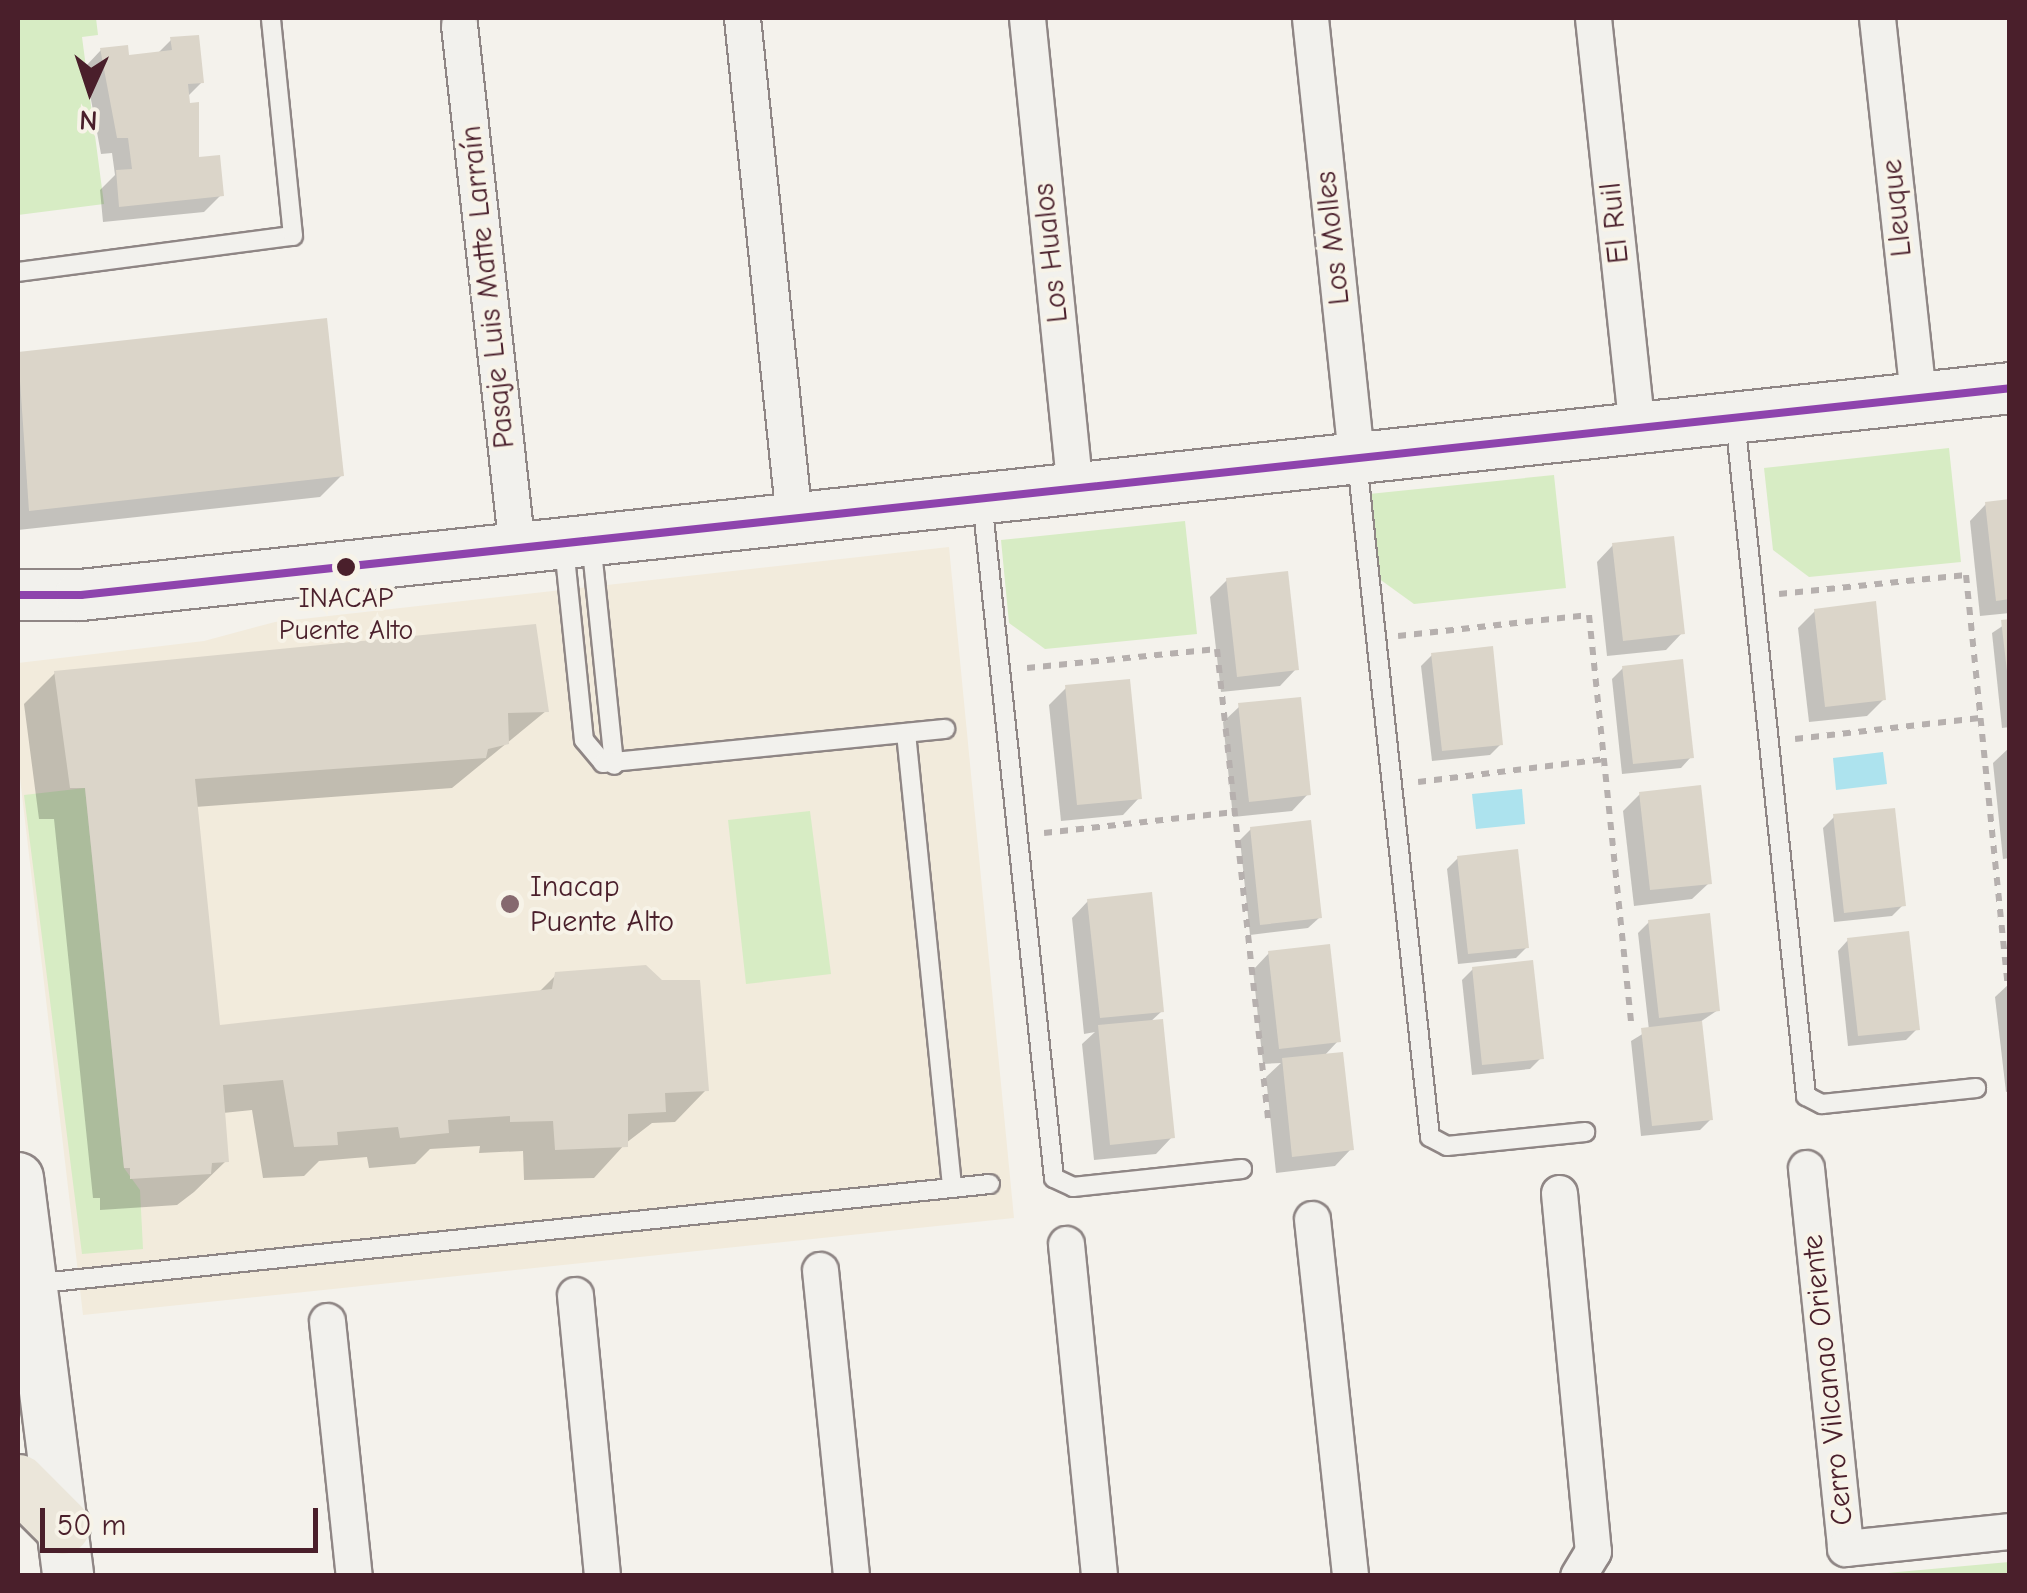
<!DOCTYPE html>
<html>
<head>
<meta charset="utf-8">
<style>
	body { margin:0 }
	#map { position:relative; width:2027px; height:1593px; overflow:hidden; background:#f4f2ec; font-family:"Comic Neue",sans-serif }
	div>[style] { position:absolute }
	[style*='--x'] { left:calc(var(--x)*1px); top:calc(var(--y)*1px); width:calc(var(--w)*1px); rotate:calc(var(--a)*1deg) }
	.built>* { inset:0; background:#f2ebdc }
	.green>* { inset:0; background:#d7ecc4 }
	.water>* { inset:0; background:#ade3ee }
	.shadow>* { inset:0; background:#0003 }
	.building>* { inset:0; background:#dbd5c9 }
	.path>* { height:6px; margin-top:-3px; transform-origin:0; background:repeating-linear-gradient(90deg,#b6b0ae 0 8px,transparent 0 16px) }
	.roads { filter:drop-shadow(2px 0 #8f8685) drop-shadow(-2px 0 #8f8685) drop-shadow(0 2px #8f8685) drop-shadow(0 -2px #8f8685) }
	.lane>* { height:18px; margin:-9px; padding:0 9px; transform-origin:9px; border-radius:9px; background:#f2f1ed }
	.street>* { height:35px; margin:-17.5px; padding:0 17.5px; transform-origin:17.5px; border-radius:17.5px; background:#f2f1ed }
	.secondary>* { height:50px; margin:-25px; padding:0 25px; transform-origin:25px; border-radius:25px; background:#f2f1ed }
	.primary>* { height:55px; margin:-27.5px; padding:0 27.5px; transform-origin:27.5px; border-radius:27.5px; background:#ebe6da }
	.bus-1>* { height:8px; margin:-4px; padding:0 4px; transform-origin:4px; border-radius:4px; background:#8e44ad }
	.dots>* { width:28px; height:28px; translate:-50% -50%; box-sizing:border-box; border:5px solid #f7f3e8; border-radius:50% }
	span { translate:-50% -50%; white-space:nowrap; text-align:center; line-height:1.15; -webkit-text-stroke:8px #f7f3e8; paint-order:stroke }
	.bus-label { font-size:28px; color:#4a1f2b }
	.street-label { font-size:30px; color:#4a1f2b }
	.poi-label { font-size:30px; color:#4a1f2b }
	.left { translate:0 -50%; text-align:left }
	.frame { position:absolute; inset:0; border:20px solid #4a1f2b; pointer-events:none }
	.north { position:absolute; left:40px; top:40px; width:100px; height:100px; -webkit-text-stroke:8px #f7f3e8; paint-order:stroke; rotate:183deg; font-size:28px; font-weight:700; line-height:40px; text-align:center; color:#4a1f2b }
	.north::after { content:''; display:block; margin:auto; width:35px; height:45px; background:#4a1f2b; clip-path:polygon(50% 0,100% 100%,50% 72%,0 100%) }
	.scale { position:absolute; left:40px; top:1508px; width:278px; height:45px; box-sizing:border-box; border:5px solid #4a1f2b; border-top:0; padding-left:12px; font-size:30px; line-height:35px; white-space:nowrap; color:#4a1f2b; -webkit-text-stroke:8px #f7f3e8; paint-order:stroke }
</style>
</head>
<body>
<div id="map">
	<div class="built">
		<div style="clip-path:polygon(949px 547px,1014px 1218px,83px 1315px,18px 761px,18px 663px,204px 641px,275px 622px)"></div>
	</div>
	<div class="green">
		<div style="clip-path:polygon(18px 18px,96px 18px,98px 35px,82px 37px,104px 204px,18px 215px)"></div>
		<div style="clip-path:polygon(1949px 448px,1961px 562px,1809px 577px,1773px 550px,1764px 468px)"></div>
		<div style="clip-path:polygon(1554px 475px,1566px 588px,1414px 604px,1378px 578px,1369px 494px)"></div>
		<div style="clip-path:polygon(1185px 521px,1197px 634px,1045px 649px,1009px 623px,1001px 540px)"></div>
		<div style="clip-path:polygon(85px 788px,124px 1168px,140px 1190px,143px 1249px,82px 1254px,24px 795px)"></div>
		<div style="clip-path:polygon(810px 811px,831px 974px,746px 984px,728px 820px)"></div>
		<div style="clip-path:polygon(2009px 1562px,2009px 1575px,1865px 1575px)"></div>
	</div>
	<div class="water">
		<div style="clip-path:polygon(1883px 752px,1887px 784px,1836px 790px,1833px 758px)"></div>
		<div style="clip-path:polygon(1522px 789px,1525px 824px,1476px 829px,1472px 794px)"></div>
	</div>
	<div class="shadow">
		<div style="clip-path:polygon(171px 40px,202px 82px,187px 97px,196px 160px,221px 195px,204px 212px,103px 222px,100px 190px,115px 175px,112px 153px,101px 154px,85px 67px,101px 50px,126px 58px,157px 54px)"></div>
		<div style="clip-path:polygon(325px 321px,342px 475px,320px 497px,18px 530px,18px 355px)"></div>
		<div style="clip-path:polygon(2010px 502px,2010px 613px,1980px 616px,1970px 521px,1986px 504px)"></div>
		<div style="clip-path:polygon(1613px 545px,1682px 633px,1666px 650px,1607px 656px,1597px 562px)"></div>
		<div style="clip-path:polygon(1227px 580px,1296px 669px,1280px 686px,1221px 692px,1210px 597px)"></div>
		<div style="clip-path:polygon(1815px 611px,1884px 699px,1867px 716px,1809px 722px,1798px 628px)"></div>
		<div style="clip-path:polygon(2010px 621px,2010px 727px,2002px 728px,1992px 633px)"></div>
		<div style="clip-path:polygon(1432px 655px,1501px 744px,1490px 755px,1432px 761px,1421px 666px)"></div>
		<div style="clip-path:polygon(1623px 668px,1691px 757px,1681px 768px,1622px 774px,1612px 679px)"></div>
		<div style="clip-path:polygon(55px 673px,546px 711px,452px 788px,195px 807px,218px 1028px,537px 994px,556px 975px,706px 1090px,675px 1122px,652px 1123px,626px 1143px,594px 1178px,524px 1180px,523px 1151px,479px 1153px,480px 1146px,430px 1149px,415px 1164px,369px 1168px,367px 1157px,319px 1161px,304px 1176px,263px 1178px,252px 1110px,223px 1113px,226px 1161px,194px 1192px,177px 1205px,100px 1210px,100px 1198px,93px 1198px,54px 819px,39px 819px,24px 704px)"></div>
		<div style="clip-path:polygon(1066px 688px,1139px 798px,1123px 815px,1061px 821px,1049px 705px)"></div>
		<div style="clip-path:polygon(1240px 706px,1308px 794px,1292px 811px,1233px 817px,1223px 722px)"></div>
		<div style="clip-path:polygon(2010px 747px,2010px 858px,2003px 859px,1993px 763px)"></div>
		<div style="clip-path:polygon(1640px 794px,1709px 883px,1692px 899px,1634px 906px,1623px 811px)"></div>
		<div style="clip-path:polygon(1834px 817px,1903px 905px,1892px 916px,1834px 922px,1823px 828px)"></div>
		<div style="clip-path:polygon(1251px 829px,1319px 918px,1308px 928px,1250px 935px,1240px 840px)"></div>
		<div style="clip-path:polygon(1458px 858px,1527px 947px,1516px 958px,1458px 964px,1447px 869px)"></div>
		<div style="clip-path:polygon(1088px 901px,1162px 1011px,1149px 1023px,1172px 1137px,1156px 1154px,1094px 1160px,1082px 1044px,1095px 1032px,1084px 1034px,1072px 918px)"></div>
		<div style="clip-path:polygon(1649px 922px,1718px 1010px,1700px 1022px,1711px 1119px,1700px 1130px,1641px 1136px,1631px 1041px,1649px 1030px,1638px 933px)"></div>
		<div style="clip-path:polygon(1848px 940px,1917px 1029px,1906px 1040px,1848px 1046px,1838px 951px)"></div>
		<div style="clip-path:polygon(1269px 953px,1338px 1041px,1324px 1056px,1351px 1149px,1335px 1166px,1276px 1173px,1266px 1077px,1281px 1063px,1263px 1064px,1253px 970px)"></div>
		<div style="clip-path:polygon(1473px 969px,1541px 1058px,1530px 1069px,1472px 1075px,1462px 980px)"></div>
		<div style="clip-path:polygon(2010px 983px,2010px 1091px,2006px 1092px,1995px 997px)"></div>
	</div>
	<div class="building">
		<div style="clip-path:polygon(199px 35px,204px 83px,188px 84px,190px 103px,199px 102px,199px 157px,220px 155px,224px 196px,119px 207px,116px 170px,132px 169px,128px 138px,117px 138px,100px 48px,128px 45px,129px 55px,172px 50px,170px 37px)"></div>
		<div style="clip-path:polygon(327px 318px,344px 476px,29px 511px,18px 352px)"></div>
		<div style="clip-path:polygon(2010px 499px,2010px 599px,1996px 601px,1985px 502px)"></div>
		<div style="clip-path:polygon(1674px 536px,1685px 634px,1623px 641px,1612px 543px)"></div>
		<div style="clip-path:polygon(1288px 571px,1299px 670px,1237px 677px,1226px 578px)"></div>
		<div style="clip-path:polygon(1876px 601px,1886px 700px,1825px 707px,1814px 609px)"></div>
		<div style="clip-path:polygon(2010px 619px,2010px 671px,2007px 671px,2001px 620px)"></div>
		<div style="clip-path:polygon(536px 624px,549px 712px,508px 713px,509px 744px,488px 749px,486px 758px,195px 779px,220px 1025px,552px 989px,555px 972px,646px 965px,662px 980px,700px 980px,709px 1091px,665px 1093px,666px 1112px,628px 1114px,628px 1147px,555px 1150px,553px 1121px,510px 1122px,510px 1116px,448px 1120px,449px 1133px,400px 1138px,398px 1127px,337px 1132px,338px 1145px,294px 1147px,283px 1080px,223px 1085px,229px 1162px,212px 1163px,211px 1174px,130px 1179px,130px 1168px,124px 1168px,85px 788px,70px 788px,54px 671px)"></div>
		<div style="clip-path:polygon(1493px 646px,1503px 745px,1442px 751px,1431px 653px)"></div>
		<div style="clip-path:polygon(1683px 659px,1694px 758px,1633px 764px,1622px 666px)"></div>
		<div style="clip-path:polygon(1130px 679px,1142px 799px,1077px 805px,1065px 685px)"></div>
		<div style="clip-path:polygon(1301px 697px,1311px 795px,1249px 802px,1238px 703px)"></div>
		<div style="clip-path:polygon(1701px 785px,1712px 884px,1650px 890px,1639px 792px)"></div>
		<div style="clip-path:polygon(1895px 808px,1906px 906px,1844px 913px,1833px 814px)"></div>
		<div style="clip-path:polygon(1311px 820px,1322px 918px,1260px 925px,1250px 827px)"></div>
		<div style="clip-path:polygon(1518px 849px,1529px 948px,1468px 954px,1457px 856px)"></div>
		<div style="clip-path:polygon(1152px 892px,1164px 1012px,1100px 1018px,1087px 899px)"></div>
		<div style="clip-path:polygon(1710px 913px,1720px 1011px,1659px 1018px,1648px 920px)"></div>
		<div style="clip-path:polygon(1909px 931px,1920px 1030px,1858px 1036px,1847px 938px)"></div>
		<div style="clip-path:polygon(1330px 944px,1341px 1042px,1279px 1049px,1268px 951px)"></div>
		<div style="clip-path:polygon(1533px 960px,1544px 1059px,1482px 1065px,1472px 967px)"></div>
		<div style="clip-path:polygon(1163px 1019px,1175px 1138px,1110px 1145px,1098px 1025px)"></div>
		<div style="clip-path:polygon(1702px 1021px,1713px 1120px,1652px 1126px,1641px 1028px)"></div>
		<div style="clip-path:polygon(1343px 1052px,1354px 1150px,1292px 1157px,1282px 1058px)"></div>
	</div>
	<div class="path">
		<div style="--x:1779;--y:594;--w:188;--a:-5.8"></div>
		<div style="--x:1966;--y:575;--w:416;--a:84.2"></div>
		<div style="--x:1398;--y:636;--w:192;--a:-6.3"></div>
		<div style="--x:1589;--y:615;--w:416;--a:84.1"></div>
		<div style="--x:1027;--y:668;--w:191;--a:-5.7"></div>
		<div style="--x:1217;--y:649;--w:472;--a:83.8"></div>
		<div style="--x:1795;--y:739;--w:186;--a:-6.5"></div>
		<div style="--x:1418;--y:782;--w:187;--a:-7"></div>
		<div style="--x:1044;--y:833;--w:192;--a:-6.3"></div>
	</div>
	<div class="roads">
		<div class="lane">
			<div style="--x:18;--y:272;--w:277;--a:-7.5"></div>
			<div style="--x:293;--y:236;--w:219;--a:-95.8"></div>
			<div style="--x:1735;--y:419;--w:681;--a:84.01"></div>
			<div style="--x:1806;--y:1096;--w:18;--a:27"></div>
			<div style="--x:1822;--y:1104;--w:155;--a:-5.9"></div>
			<div style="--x:1357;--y:461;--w:680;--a:83.84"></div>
			<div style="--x:1430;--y:1137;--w:19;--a:28"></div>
			<div style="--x:1447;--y:1146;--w:139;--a:-5.8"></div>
			<div style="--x:982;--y:500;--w:682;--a:83.94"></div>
			<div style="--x:1054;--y:1178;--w:21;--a:25"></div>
			<div style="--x:1073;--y:1187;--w:170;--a:-6.1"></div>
			<div style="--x:591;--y:541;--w:225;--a:84.1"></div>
			<div style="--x:564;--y:547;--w:194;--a:84.1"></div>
			<div style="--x:584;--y:740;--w:30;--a:50"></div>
			<div style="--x:603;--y:763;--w:344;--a:-5.7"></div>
			<div style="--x:906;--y:733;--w:457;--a:84.2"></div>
			<div style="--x:32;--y:1284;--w:963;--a:-5.96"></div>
		</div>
		<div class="street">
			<div style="--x:742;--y:18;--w:504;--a:84.07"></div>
			<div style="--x:1027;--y:18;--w:473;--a:84.2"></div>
			<div style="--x:1310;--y:18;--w:443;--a:84"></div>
			<div style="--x:1593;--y:18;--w:412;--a:83.9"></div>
			<div style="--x:1877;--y:18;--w:382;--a:83.8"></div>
			<div style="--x:459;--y:25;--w:527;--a:83.68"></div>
			<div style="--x:1806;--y:1168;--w:382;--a:84.1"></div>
			<div style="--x:1845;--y:1548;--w:166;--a:-5.9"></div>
			<div style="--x:1559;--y:1193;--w:360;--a:84.6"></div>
			<div style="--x:1593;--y:1551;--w:29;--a:121"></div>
			<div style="--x:1312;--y:1219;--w:359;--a:83.9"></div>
			<div style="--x:1066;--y:1244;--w:334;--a:84.3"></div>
			<div style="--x:820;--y:1270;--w:308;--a:84.2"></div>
			<div style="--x:575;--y:1295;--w:282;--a:84.5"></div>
			<div style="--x:327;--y:1321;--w:256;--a:84"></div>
		</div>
		<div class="secondary">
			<div style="--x:18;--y:595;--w:63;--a:0"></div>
			<div style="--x:81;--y:595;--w:1940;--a:-6.12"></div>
			<div style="--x:18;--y:1178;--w:401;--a:82.8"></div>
		</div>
		<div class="primary">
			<div style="--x:18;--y:1482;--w:62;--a:45"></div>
		</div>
	</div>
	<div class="bus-1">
		<div style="--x:18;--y:595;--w:63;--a:0"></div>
		<div style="--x:81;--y:595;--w:1940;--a:-6.12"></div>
	</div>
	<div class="dots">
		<div style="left:346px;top:567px;background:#4a1f2b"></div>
		<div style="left:510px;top:904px;background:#86696f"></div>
	</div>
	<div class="bus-label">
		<span style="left:346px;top:614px">INACAP<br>Puente Alto</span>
	</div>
	<div class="street-label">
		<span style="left:1897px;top:208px;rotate:-96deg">Lleuque</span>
		<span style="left:1615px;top:223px;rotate:-96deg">El Ruil</span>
		<span style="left:1333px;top:238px;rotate:-96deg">Los Molles</span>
		<span style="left:1051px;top:253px;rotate:-96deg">Los Hualos</span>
		<span style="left:488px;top:287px;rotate:-96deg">Pasaje Luis Matte Larraín</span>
		<span style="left:1828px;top:1380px;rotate:-96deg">Cerro Vilcanao Oriente</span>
	</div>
	<div class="poi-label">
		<span class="left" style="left:530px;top:904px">Inacap<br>Puente Alto</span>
	</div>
	<div class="frame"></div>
	<div class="north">N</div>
	<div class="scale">50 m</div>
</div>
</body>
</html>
